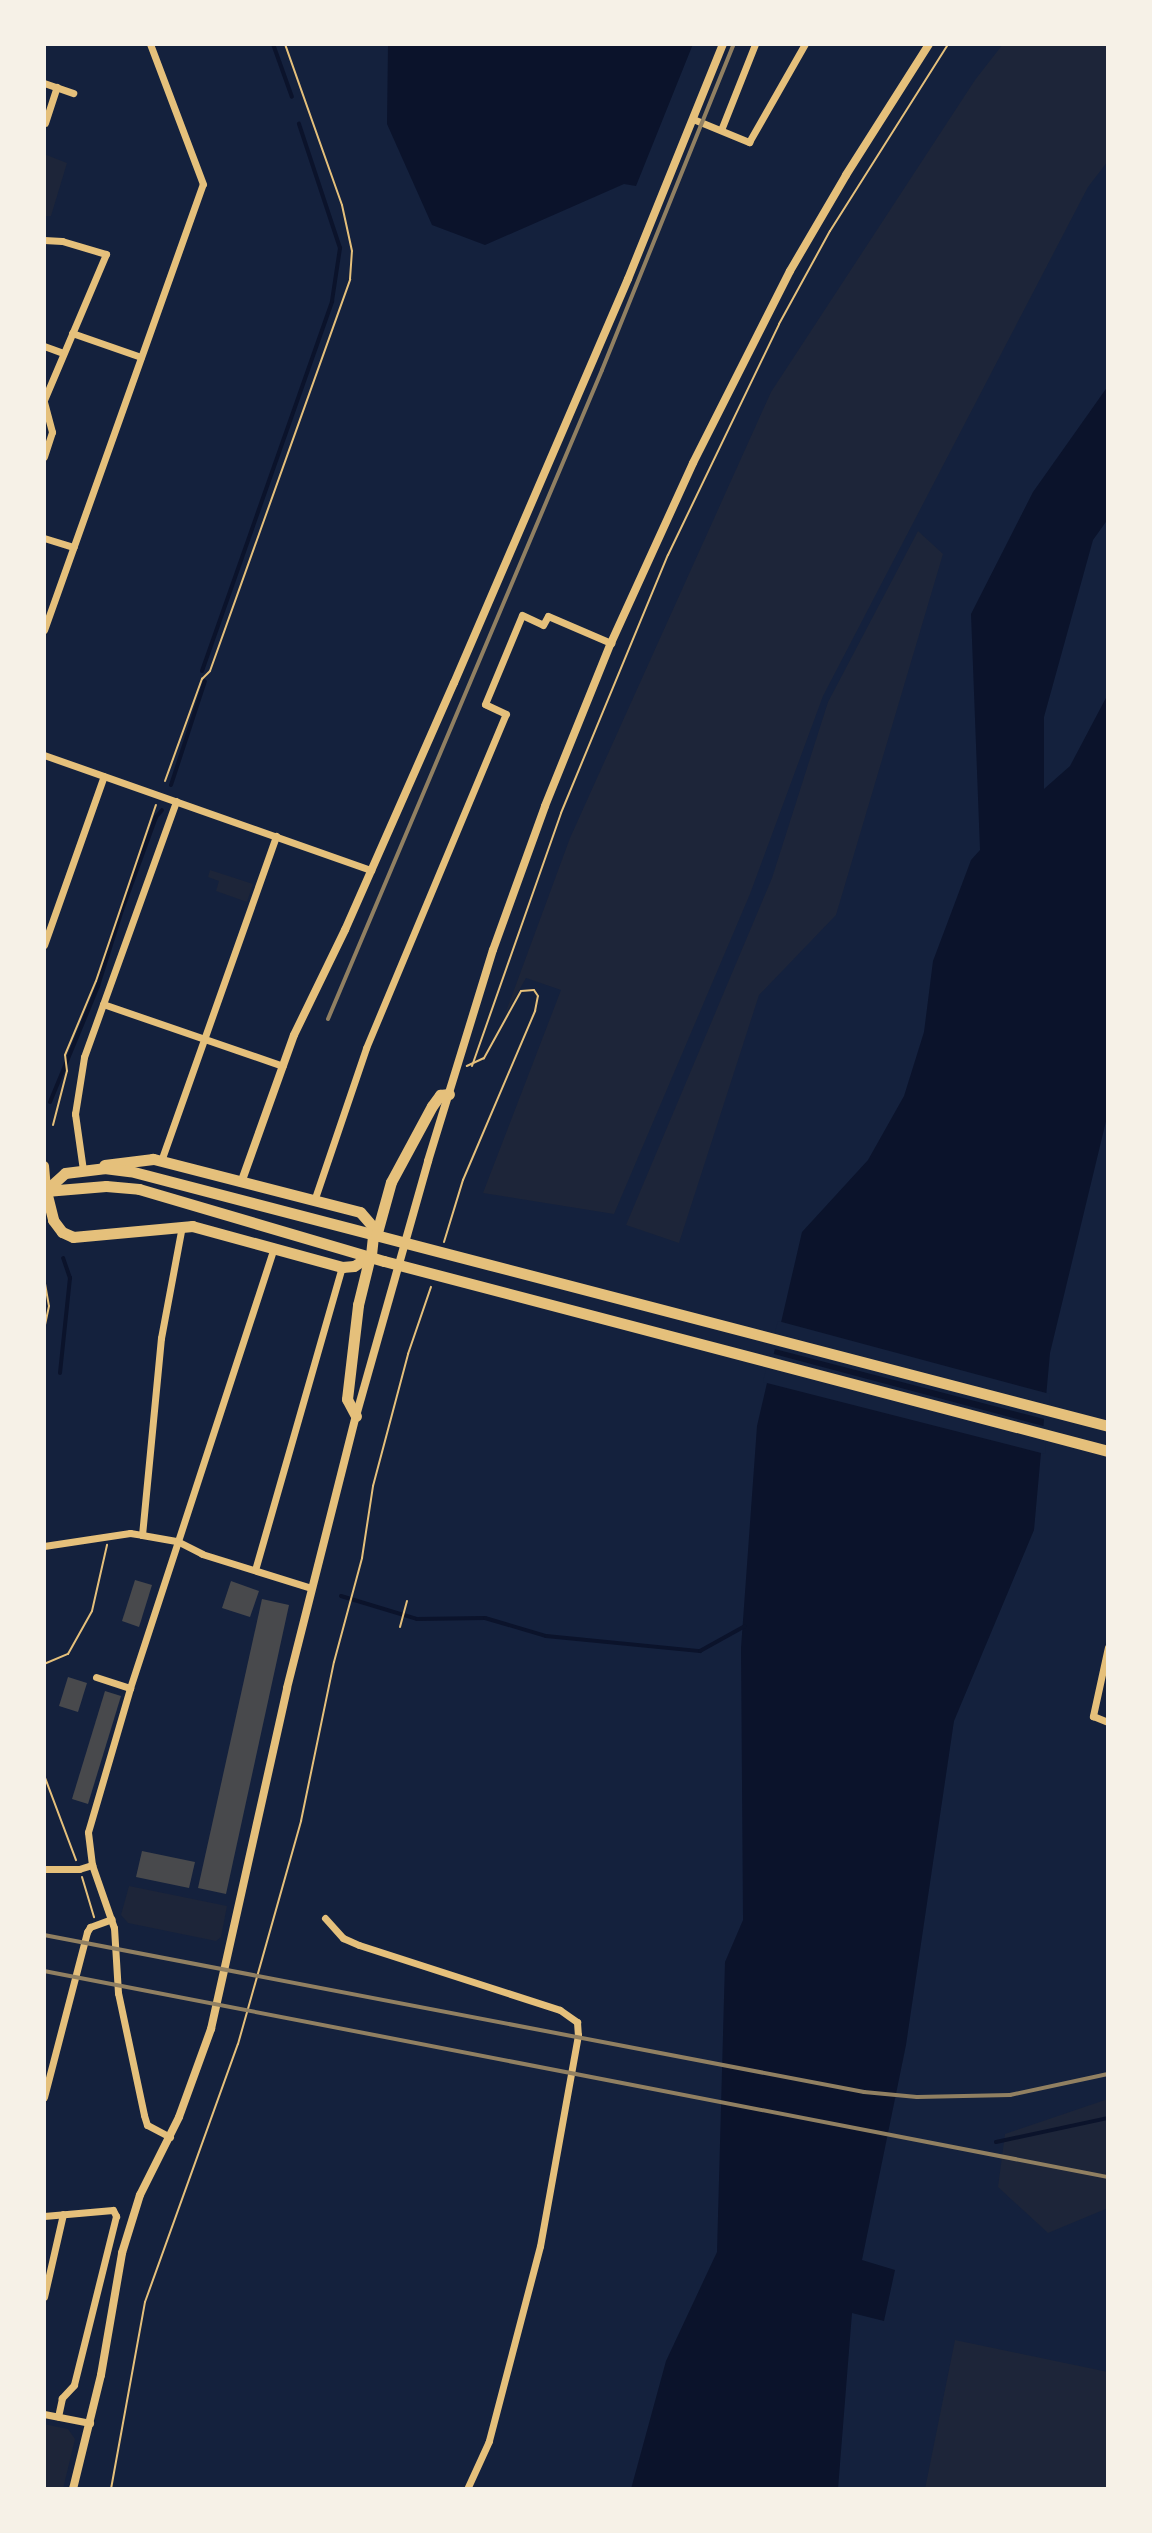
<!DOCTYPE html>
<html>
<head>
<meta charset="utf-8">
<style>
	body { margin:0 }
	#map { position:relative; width:1152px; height:2533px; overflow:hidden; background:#14213d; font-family:"Titillium Web",sans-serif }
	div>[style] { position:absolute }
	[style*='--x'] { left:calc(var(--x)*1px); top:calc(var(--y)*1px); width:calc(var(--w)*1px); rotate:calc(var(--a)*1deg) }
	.green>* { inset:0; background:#1d2539 }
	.water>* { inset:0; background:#0b132b }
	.pier>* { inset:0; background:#14213d }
	.stream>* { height:4px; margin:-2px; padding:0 2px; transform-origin:2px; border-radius:2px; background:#0b132b }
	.building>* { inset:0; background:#48494c }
	.path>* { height:2px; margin:-1px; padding:0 1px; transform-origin:1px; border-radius:1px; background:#e5c07b }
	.minor>* { height:7px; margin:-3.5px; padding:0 3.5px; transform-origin:3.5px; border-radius:3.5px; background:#e5c07b }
	.tertiary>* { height:8px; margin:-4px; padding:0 4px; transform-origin:4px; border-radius:4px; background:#e5c07b }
	.secondary>* { height:10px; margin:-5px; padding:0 5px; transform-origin:5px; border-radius:5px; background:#e5c07b }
	.primary>* { height:11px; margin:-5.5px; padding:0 5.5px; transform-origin:5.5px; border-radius:5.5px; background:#e5c07b }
	.rail>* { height:4px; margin:-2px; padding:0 2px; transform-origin:2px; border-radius:2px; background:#918062 }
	span { translate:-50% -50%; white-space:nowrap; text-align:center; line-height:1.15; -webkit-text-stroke:6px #f6f1e7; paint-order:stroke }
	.frame { position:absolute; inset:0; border:46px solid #f6f1e7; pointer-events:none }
</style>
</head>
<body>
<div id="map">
	<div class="green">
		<div style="clip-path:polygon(1003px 44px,1108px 44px,1108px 161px,1088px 187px,823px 696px,750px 894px,614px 1214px,483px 1193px,561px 990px,526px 978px,504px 1017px,570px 838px,771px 392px,975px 80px)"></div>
		<div style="clip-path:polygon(44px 154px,67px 163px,51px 216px,44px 216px)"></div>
		<div style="clip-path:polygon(918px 531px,943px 554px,836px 915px,759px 995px,679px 1243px,626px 1225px,772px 878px,828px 702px)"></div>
		<div style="clip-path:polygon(210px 870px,253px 884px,247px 902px,216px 891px,219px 881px,208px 877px)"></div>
		<div style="clip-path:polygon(129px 1886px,227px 1906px,221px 1937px,216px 1941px,128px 1923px,121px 1915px)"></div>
		<div style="clip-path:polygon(1108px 2099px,1108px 2208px,1048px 2233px,998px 2187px,1005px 2134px)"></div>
		<div style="clip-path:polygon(955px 2340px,1108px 2372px,1108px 2489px,925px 2489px)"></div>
		<div style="clip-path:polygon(44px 2424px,68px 2429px,75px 2439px,63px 2489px,44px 2489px)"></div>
	</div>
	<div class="water">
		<div style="clip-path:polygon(388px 44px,693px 44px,636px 186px,624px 184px,485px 245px,432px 225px,387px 124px)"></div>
		<div style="clip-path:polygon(1108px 386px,1108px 519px,1093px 540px,1044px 717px,1044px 789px,1070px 766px,1108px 694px,1108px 1113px,1050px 1353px,1034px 1530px,954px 1721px,906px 2045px,862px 2260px,895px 2270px,884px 2321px,852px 2313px,838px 2489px,631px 2489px,666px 2361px,717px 2252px,725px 1962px,743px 1920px,741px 1648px,757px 1426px,802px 1232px,868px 1160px,904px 1096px,924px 1032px,933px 961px,971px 860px,980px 850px,971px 614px,1033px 492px)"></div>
	</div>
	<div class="pier">
		<div style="clip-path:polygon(778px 1321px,1050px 1394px,1048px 1420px,771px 1348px)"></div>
		<div style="clip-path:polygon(770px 1353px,1047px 1427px,1045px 1454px,763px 1382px)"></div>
	</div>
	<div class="stream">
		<div style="--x:273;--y:44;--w:56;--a:70.3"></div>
		<div style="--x:202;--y:671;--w:392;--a:-70.6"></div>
		<div style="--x:332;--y:301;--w:54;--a:-81.4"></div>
		<div style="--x:340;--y:248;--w:131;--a:-108.3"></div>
		<div style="--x:171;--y:785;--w:109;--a:-71.9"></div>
		<div style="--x:50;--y:1102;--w:126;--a:-67.5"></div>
		<div style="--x:98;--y:986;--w:80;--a:-72.5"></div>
		<div style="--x:122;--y:910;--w:99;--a:-69.9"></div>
		<div style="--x:156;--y:817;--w:9;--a:-49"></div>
		<div style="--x:60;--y:1373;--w:96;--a:-84"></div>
		<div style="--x:70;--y:1278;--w:21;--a:-109"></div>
		<div style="--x:341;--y:1596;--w:79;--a:16.8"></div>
		<div style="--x:417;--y:1619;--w:68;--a:-0.8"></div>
		<div style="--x:485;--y:1618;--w:64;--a:16.4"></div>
		<div style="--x:546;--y:1636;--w:155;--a:5.6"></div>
		<div style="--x:700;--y:1651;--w:51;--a:-29.1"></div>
		<div style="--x:996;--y:2142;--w:115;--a:-12.1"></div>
	</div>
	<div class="building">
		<div style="clip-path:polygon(135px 1580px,152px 1585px,139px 1627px,122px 1621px)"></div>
		<div style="clip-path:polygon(231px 1581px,259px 1591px,250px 1617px,222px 1608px)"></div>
		<div style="clip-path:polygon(262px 1599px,289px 1605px,226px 1894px,198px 1888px)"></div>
		<div style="clip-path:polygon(68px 1677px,87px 1683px,78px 1712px,59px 1706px)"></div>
		<div style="clip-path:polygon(105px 1691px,121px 1696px,88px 1804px,72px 1799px)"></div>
		<div style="clip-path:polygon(142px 1851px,195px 1862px,189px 1888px,136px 1877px)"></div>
	</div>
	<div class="path">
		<div style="--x:165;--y:781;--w:109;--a:-70.1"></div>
		<div style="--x:202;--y:679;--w:11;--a:-45"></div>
		<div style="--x:210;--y:671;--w:416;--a:-70.3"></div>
		<div style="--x:350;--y:279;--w:28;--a:-86"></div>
		<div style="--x:352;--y:251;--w:47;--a:-102.3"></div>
		<div style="--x:342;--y:205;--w:171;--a:-109.5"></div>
		<div style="--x:472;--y:1066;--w:268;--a:-70.6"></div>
		<div style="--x:561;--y:813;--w:279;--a:-67.5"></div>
		<div style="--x:668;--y:555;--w:256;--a:-64.3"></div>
		<div style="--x:779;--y:324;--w:106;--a:-61.3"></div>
		<div style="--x:830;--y:231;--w:221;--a:-57.7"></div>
		<div style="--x:53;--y:1125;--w:56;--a:-75.5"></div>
		<div style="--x:67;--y:1071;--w:16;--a:-97"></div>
		<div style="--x:65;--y:1055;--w:80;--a:-67.3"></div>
		<div style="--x:96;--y:981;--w:186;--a:-71.2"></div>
		<div style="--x:444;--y:1242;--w:65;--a:-73"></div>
		<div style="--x:463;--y:1180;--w:184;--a:-66.9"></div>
		<div style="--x:535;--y:1011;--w:15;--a:-79"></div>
		<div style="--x:538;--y:996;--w:7;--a:-124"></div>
		<div style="--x:534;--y:990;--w:13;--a:176"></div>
		<div style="--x:521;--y:991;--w:77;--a:118.9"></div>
		<div style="--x:484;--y:1058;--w:19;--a:155"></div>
		<div style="--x:44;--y:1278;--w:28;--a:80"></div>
		<div style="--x:49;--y:1306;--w:24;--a:102"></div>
		<div style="--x:400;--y:1627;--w:27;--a:-75"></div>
		<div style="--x:44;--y:1664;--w:26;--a:-23"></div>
		<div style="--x:68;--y:1654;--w:49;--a:-60.8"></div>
		<div style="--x:92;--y:1611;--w:68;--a:-77.2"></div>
		<div style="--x:44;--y:1775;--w:91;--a:69.4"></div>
		<div style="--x:82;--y:1877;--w:42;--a:73.3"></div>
		<div style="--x:111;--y:2489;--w:190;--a:-79.7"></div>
		<div style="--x:145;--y:2302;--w:274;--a:-70.2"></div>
		<div style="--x:238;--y:2044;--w:232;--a:-74.2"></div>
		<div style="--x:301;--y:1821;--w:162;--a:-78.3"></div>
		<div style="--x:334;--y:1662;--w:108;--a:-74.9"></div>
		<div style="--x:362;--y:1558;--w:73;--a:-81.3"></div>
		<div style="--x:373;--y:1486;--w:137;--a:-75.1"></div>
		<div style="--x:408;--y:1354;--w:71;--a:-71.1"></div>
	</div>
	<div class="minor">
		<div style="--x:44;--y:83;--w:31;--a:19"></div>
		<div style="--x:693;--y:119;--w:61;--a:22.3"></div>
		<div style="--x:749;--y:142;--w:113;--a:-60.3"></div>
		<div style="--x:45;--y:123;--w:38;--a:-72"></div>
		<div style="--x:721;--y:130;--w:92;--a:-68.4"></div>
		<div style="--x:44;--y:240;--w:18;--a:3"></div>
		<div style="--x:62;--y:241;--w:46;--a:16.5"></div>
		<div style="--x:106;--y:254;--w:159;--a:113"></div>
		<div style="--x:72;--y:333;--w:73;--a:19.2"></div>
		<div style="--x:44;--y:346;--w:20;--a:20"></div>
		<div style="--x:44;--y:402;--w:31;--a:75"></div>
		<div style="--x:52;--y:432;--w:26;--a:108"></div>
		<div style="--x:44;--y:538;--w:31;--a:17"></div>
		<div style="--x:44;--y:630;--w:473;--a:-70.4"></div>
		<div style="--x:203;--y:184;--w:150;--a:-110.7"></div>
		<div style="--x:44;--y:755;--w:347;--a:19.4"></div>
		<div style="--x:44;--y:945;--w:179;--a:-70.5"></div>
		<div style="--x:103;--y:1004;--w:190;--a:19"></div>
		<div style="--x:161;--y:1161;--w:345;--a:-70.5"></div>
		<div style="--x:83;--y:1170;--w:57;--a:-98.1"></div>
		<div style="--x:75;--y:1114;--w:58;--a:-81"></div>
		<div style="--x:84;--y:1057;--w:272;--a:-70.2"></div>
		<div style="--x:314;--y:1201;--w:162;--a:-71.2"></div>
		<div style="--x:366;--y:1048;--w:362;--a:-67.3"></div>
		<div style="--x:506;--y:714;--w:23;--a:-155"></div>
		<div style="--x:485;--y:704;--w:96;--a:-67.4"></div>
		<div style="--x:522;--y:615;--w:23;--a:25"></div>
		<div style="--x:543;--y:625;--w:10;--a:-61"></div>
		<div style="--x:548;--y:616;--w:69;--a:23.2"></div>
		<div style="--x:142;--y:1535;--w:198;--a:-84.5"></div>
		<div style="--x:161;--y:1338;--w:114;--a:-79.4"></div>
		<div style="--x:44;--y:1546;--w:87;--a:-8.6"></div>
		<div style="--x:130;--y:1533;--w:12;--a:9"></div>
		<div style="--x:142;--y:1535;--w:36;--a:10"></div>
		<div style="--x:177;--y:1541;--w:28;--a:27"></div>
		<div style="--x:202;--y:1554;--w:114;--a:17.3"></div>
		<div style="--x:255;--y:1570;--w:315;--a:-74"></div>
		<div style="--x:1108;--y:1647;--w:71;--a:102.3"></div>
		<div style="--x:1093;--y:1716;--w:16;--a:22"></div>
		<div style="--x:96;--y:1677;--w:36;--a:18"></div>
		<div style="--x:44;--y:1869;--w:35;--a:0"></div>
		<div style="--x:79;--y:1869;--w:14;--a:-17"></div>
		<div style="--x:325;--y:1918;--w:27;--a:48"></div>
		<div style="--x:343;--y:1938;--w:17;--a:24"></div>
		<div style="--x:359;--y:1945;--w:211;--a:17.9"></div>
		<div style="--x:560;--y:2010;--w:21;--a:35"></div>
		<div style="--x:577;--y:2022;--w:13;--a:86"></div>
		<div style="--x:578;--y:2035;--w:214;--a:100.2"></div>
		<div style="--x:540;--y:2246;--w:202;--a:104.7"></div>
		<div style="--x:489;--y:2441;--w:53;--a:114.6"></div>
		<div style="--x:44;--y:2097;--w:171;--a:-75.4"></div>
		<div style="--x:87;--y:1932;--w:6;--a:-59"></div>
		<div style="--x:90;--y:1927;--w:23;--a:-20"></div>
		<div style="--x:170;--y:2137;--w:26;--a:-152"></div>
		<div style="--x:147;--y:2125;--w:10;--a:-107"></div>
		<div style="--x:144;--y:2115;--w:125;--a:-102"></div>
		<div style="--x:118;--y:1993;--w:65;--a:-93.5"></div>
		<div style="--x:114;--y:1928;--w:67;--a:-109.2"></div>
		<div style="--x:92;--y:1865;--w:33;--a:-97"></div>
		<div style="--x:88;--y:1832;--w:150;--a:-73.7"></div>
		<div style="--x:130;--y:1688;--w:464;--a:-71.9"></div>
		<div style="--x:44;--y:2216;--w:69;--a:-5"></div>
		<div style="--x:113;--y:2210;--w:7;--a:63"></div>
		<div style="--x:116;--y:2216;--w:174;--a:104"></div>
		<div style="--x:74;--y:2385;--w:18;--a:133"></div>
		<div style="--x:62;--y:2398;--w:19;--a:102"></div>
		<div style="--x:44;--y:2297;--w:85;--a:-77.1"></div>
		<div style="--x:44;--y:2414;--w:47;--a:11.1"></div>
	</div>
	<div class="tertiary">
		<div style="--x:241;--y:1183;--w:157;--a:-70.3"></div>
		<div style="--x:294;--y:1035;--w:117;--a:-64.1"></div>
		<div style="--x:345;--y:930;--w:270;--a:-66.2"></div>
		<div style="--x:454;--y:683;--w:440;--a:-66.7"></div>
		<div style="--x:628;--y:279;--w:253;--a:-68"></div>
		<div style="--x:73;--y:2489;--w:117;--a:-76.2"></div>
		<div style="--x:101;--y:2375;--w:124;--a:-80.2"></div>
		<div style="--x:122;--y:2253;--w:61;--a:-72.8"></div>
		<div style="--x:140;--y:2195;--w:87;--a:-63.4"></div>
		<div style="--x:179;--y:2117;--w:94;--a:-70"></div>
		<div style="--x:211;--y:2029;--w:349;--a:-77.4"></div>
		<div style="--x:287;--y:1688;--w:281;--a:-75.8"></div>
		<div style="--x:356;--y:1416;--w:265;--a:-74.2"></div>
		<div style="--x:428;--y:1161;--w:221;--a:-72.9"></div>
		<div style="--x:493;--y:950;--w:153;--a:-70.1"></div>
		<div style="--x:545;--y:806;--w:176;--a:-68"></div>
		<div style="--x:611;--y:643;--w:198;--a:-65.5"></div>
		<div style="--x:693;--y:463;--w:215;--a:-63.2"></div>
		<div style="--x:790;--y:271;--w:111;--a:-59.7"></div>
		<div style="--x:846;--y:175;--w:155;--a:-57.6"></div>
	</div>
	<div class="secondary">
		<div style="--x:44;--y:1166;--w:25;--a:85"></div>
	</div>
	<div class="primary">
		<div style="--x:46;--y:1191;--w:60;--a:-4.8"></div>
		<div style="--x:106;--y:1186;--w:33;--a:5"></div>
		<div style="--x:139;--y:1189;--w:255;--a:16.4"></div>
		<div style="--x:384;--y:1261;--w:749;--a:14.7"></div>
		<div style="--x:46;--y:1191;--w:30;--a:76"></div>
		<div style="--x:53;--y:1220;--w:15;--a:53"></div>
		<div style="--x:62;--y:1232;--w:12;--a:24"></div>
		<div style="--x:73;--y:1237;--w:120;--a:-5.3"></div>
		<div style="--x:192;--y:1226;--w:156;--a:15.3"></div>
		<div style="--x:342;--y:1267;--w:12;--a:-5"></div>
		<div style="--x:354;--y:1266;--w:20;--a:-33"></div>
		<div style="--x:371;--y:1255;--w:27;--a:-84"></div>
		<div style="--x:374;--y:1228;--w:21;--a:-131"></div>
		<div style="--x:360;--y:1212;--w:214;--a:-165.6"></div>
		<div style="--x:153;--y:1159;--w:49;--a:173"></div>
		<div style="--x:44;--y:1192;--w:28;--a:-42"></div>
		<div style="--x:65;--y:1173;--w:39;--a:-7"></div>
		<div style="--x:104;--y:1168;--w:26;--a:7"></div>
		<div style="--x:130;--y:1171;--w:1011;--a:14.61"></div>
		<div style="--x:376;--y:1236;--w:56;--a:-74.5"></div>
		<div style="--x:391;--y:1182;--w:86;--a:-61.7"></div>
		<div style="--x:432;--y:1106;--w:14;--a:-54"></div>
		<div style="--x:440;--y:1095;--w:9;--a:-6"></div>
		<div style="--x:356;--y:1416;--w:19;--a:-118"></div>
		<div style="--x:347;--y:1399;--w:95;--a:-83.3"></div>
		<div style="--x:358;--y:1305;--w:50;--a:-76.2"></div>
	</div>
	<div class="rail">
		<div style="--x:328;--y:1019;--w:704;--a:-67.11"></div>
		<div style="--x:602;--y:370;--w:352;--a:-68"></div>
		<div style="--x:44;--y:1935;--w:835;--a:10.84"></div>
		<div style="--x:864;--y:2092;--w:53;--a:5.4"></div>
		<div style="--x:917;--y:2097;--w:93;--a:-1.2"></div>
		<div style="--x:1010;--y:2095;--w:100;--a:-12.1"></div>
		<div style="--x:44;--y:1971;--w:1084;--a:10.96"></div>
	</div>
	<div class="frame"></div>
</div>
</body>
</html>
